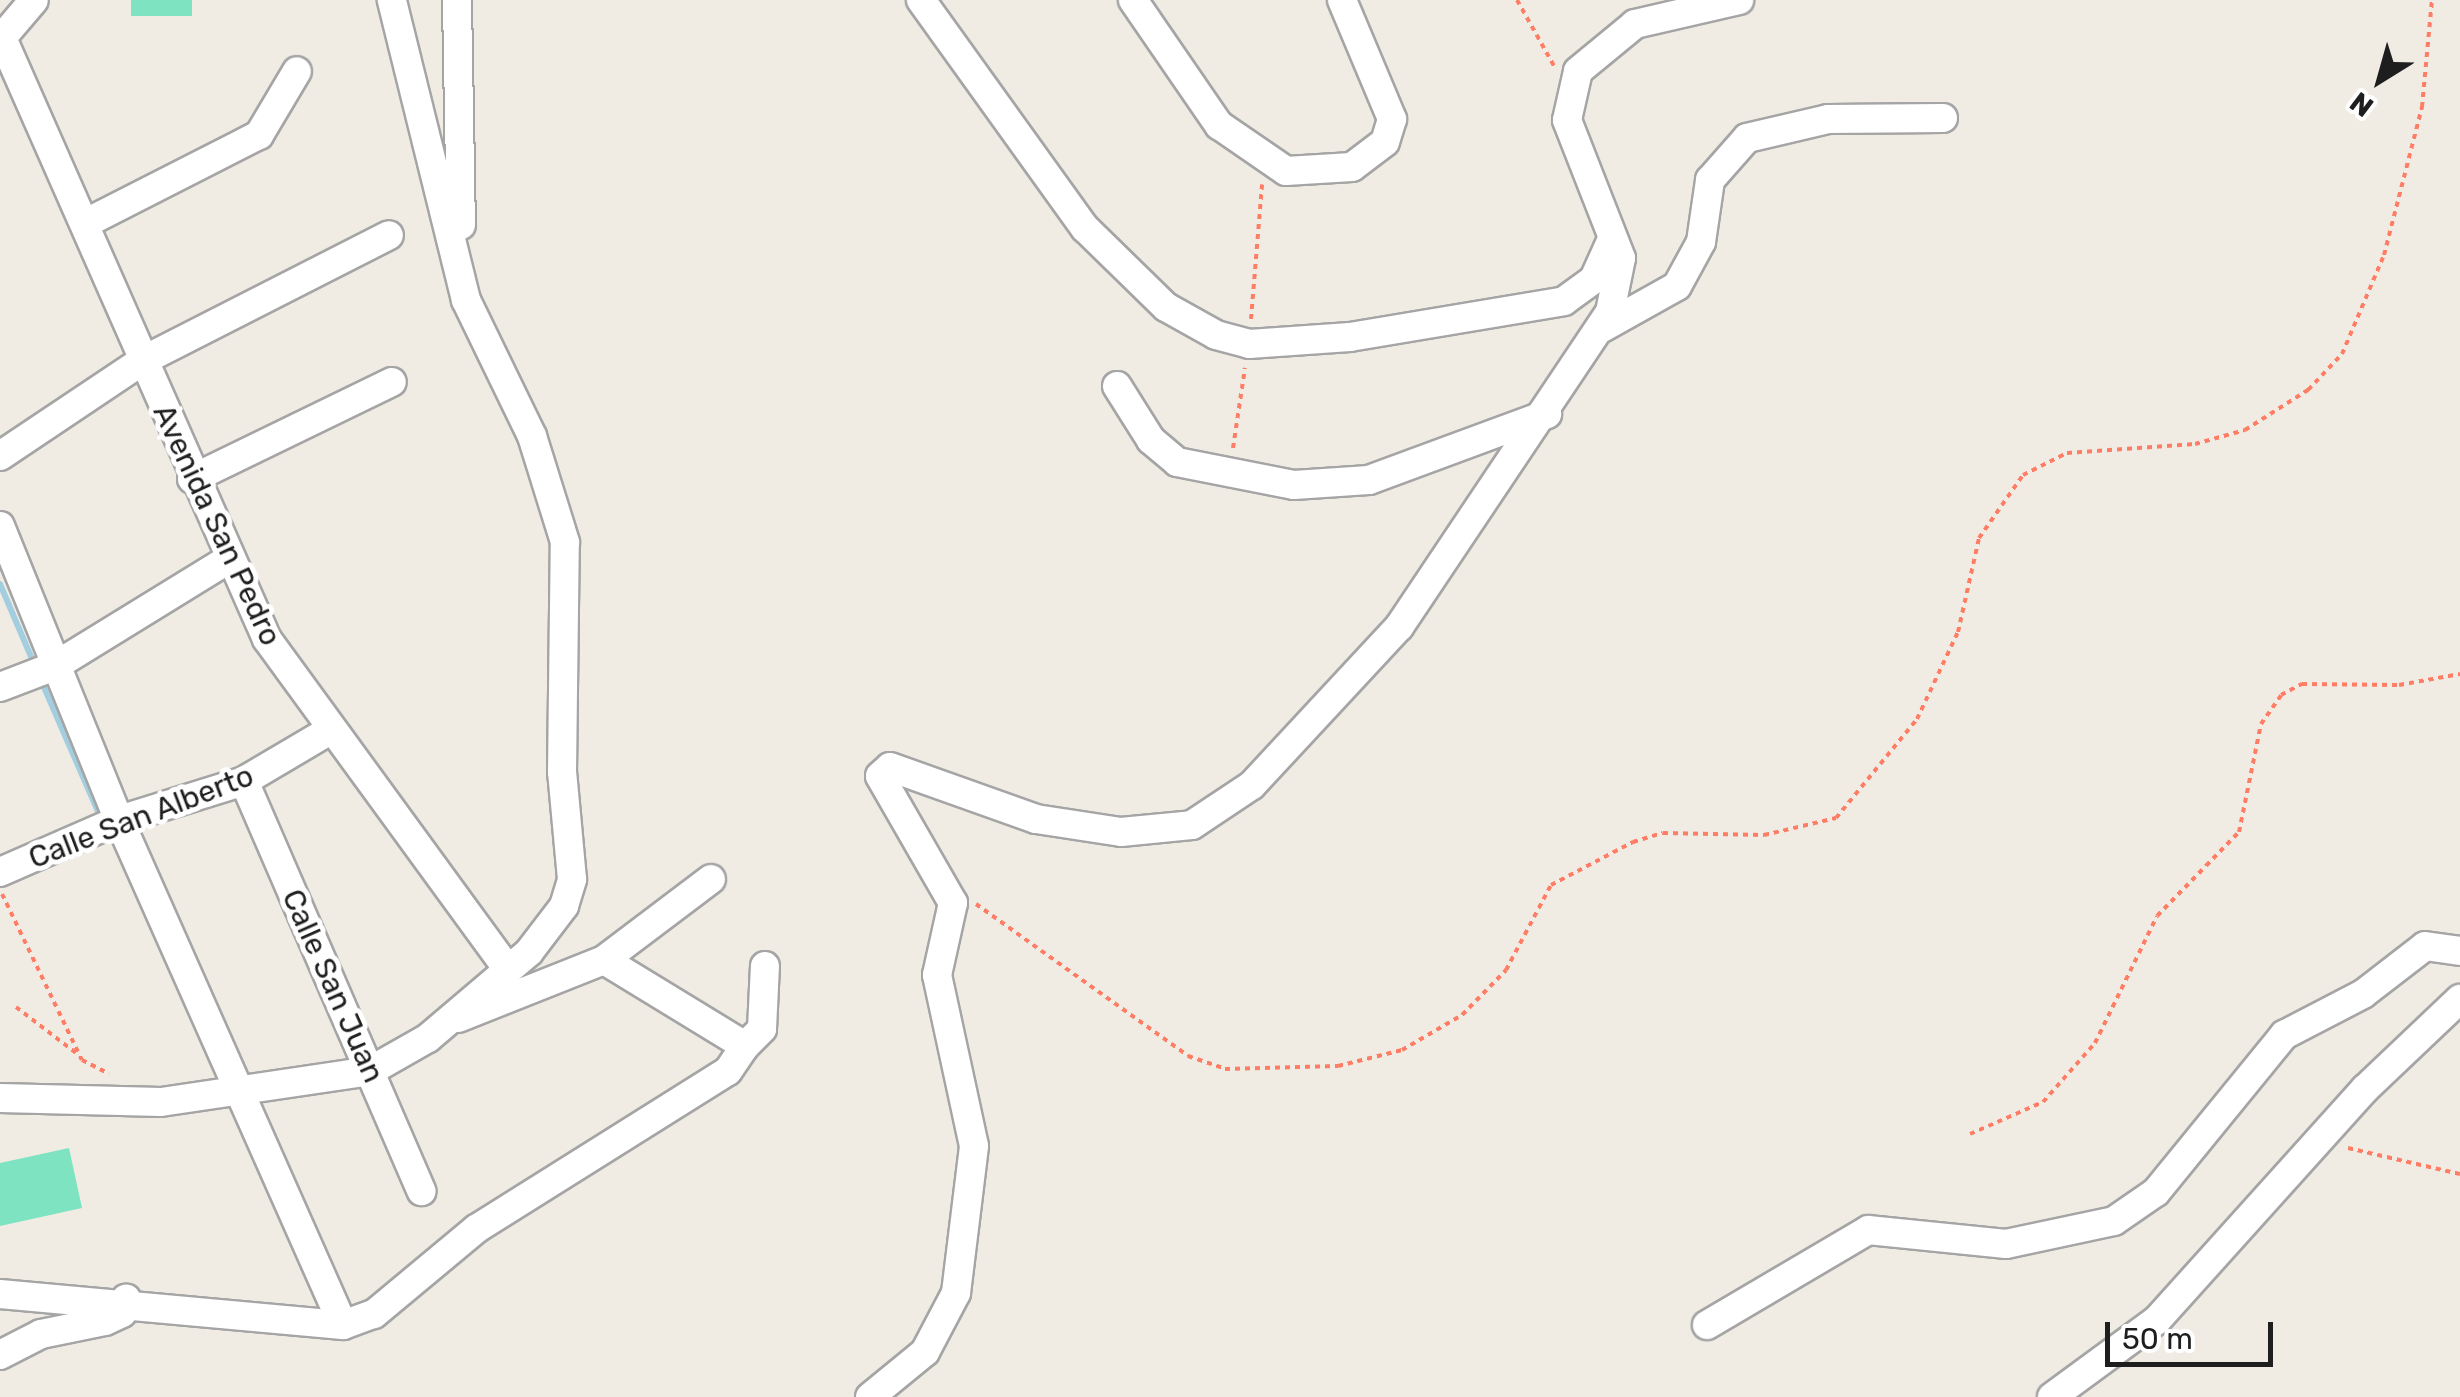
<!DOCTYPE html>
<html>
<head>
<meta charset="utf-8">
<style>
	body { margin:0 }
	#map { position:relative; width:2460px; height:1397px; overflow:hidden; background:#f0ece4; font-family:Rubik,sans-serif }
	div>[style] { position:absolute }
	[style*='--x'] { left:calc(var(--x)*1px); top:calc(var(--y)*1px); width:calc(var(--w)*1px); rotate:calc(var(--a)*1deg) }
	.pitch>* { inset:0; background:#7de3c1 }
	.stream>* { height:6px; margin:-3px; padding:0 3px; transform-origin:3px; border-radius:3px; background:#a2cee0 }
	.path>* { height:4px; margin-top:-2px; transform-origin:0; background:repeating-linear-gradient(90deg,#ff7d65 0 5px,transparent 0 10px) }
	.roads { filter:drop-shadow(2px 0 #a5a5a5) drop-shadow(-2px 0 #a5a5a5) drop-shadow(0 2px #a5a5a5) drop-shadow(0 -2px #a5a5a5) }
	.minor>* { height:28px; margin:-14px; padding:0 14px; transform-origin:14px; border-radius:14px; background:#fff }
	span { translate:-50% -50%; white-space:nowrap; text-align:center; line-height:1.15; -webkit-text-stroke:10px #fff; paint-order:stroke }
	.street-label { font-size:30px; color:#1e1e1e }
	.north { position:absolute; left:2330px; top:30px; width:100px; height:100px; -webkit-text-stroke:8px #fff; paint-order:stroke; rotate:217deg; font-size:28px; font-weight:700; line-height:40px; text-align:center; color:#1e1e1e }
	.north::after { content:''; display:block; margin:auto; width:35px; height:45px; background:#1e1e1e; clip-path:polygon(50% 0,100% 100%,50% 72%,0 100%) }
	.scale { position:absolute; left:2105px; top:1322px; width:168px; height:45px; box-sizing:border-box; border:5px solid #1e1e1e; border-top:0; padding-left:12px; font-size:30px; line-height:35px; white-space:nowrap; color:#1e1e1e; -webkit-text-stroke:8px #fff; paint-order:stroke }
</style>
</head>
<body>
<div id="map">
	<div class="pitch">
		<div style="clip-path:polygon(131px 0,192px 0,192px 16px,131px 16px)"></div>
		<div style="clip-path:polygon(69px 1148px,82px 1208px,0 1226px,0 1163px)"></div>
	</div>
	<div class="stream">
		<div style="--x:0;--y:584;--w:89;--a:66.9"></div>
		<div style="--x:40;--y:678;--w:153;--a:66.5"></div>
	</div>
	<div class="path">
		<div style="--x:1517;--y:0;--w:76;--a:60.7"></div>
		<div style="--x:1251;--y:319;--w:135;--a:-85.3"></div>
		<div style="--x:1233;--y:448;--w:81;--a:-81.5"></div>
		<div style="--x:2;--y:894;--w:184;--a:64.3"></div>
		<div style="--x:976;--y:904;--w:261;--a:35.6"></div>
		<div style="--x:1188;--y:1056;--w:39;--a:19"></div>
		<div style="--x:1225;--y:1069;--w:113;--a:-1.5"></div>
		<div style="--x:1338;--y:1066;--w:66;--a:-14"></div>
		<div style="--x:1402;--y:1050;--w:69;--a:-30.3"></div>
		<div style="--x:1462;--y:1015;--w:63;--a:-45.6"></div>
		<div style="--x:1506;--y:970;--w:96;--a:-62.1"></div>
		<div style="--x:1551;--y:885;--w:93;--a:-27.7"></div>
		<div style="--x:1633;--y:842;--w:31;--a:-17"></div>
		<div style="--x:1663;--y:833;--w:101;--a:1.1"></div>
		<div style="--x:1764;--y:835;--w:74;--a:-13.3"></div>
		<div style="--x:1836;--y:818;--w:128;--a:-50.7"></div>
		<div style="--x:1917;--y:719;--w:96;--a:-64.8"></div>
		<div style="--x:1958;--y:632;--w:96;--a:-77.4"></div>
		<div style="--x:1979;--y:538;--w:77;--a:-55.1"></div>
		<div style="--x:2023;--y:475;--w:49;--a:-26.6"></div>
		<div style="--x:2067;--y:453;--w:128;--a:-4"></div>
		<div style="--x:2195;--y:444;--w:52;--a:-15.6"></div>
		<div style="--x:2245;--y:430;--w:75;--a:-32.4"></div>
		<div style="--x:2308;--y:390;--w:50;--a:-46.6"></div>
		<div style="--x:2342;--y:354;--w:108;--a:-67"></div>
		<div style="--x:2384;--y:255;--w:153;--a:-75.6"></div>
		<div style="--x:2422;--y:107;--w:107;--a:-84.7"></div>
		<div style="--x:16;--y:1007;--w:76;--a:37.5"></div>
		<div style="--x:82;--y:1060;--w:30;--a:27"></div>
		<div style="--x:1970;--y:1134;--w:80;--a:-23.7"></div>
		<div style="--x:2043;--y:1102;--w:79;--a:-48.6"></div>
		<div style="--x:2095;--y:1043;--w:141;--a:-64"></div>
		<div style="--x:2157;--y:916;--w:117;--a:-45.7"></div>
		<div style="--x:2239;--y:832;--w:110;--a:-78.5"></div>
		<div style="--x:2261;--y:724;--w:35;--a:-55"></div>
		<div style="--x:2281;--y:695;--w:24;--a:-28"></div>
		<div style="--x:2302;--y:684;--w:97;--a:0.6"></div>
		<div style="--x:2399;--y:685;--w:62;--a:-10.2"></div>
		<div style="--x:2348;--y:1148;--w:115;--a:13.1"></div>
	</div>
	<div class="roads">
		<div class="minor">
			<div style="--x:457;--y:0;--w:225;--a:89"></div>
			<div style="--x:921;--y:0;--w:281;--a:54.3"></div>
			<div style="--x:1085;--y:228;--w:113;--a:44.3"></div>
			<div style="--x:1166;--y:307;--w:57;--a:29.2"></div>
			<div style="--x:1216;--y:335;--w:34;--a:15"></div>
			<div style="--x:1249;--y:344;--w:101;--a:-4"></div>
			<div style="--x:1350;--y:337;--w:217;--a:-9.5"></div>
			<div style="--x:1564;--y:301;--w:37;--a:-36"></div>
			<div style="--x:1594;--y:279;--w:44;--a:-65.8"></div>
			<div style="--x:1133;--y:0;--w:152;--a:55.5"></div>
			<div style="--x:1219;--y:125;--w:81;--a:34.5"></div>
			<div style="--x:1286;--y:171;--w:66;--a:-3.5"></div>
			<div style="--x:1352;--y:167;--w:41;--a:-37.1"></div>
			<div style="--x:1385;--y:142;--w:24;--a:-73"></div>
			<div style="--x:1392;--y:119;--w:129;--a:-112.8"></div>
			<div style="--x:2;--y:38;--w:657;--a:66.21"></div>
			<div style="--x:267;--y:639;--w:409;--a:53.9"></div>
			<div style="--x:0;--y:40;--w:52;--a:-49.6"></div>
			<div style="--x:88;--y:222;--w:192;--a:-27"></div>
			<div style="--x:259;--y:135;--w:74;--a:-59.3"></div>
			<div style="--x:1602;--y:328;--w:86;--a:-29.2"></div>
			<div style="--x:1677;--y:286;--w:50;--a:-61.4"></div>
			<div style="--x:1701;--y:242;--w:63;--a:-81.7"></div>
			<div style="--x:1710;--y:180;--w:56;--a:-48.6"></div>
			<div style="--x:1747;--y:138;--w:83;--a:-13.2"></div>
			<div style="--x:1828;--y:119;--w:115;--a:-0.5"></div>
			<div style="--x:1117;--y:386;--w:64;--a:57.8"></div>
			<div style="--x:1151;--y:440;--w:34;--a:40"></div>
			<div style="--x:1177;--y:462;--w:119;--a:11.1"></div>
			<div style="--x:1294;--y:485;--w:75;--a:-3.8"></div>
			<div style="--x:1369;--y:480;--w:190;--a:-20.3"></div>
			<div style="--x:0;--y:456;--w:171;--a:-33.8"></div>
			<div style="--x:142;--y:361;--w:277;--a:-27"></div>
			<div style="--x:192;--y:479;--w:222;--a:-25.9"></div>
			<div style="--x:0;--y:526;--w:317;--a:68"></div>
			<div style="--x:119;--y:820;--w:552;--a:66.08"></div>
			<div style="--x:0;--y:687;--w:59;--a:-20.9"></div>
			<div style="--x:55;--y:666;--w:202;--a:-31.6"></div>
			<div style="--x:244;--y:781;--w:447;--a:66.6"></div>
			<div style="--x:0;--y:872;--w:130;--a:-23.6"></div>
			<div style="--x:119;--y:820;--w:131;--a:-17.3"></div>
			<div style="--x:244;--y:781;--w:102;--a:-30.6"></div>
			<div style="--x:604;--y:960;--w:134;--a:-37.1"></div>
			<div style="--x:745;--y:1046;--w:24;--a:-45"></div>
			<div style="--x:762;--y:1029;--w:63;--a:-87.3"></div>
			<div style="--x:0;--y:1098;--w:161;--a:1.4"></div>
			<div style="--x:161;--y:1102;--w:211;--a:-8.4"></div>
			<div style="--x:370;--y:1071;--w:67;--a:-29.6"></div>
			<div style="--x:428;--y:1038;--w:133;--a:-40.4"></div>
			<div style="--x:529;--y:952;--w:58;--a:-52.7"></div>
			<div style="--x:564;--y:906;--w:28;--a:-73"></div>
			<div style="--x:572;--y:879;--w:107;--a:-95.3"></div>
			<div style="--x:562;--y:772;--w:230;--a:-89.3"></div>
			<div style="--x:565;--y:542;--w:111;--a:-107.3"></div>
			<div style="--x:532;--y:436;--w:151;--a:-115.9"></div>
			<div style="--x:466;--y:300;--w:309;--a:-103.9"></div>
			<div style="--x:0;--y:1294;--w:344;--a:5.2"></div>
			<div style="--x:343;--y:1325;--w:33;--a:-20"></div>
			<div style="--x:374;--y:1314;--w:133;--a:-39.8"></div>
			<div style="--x:476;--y:1229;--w:297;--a:-32.1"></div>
			<div style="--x:728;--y:1071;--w:30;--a:-56"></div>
			<div style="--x:745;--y:1046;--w:165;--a:-148.6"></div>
			<div style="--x:604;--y:960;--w:157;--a:158.3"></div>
			<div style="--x:1707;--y:1325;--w:187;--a:-30.5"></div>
			<div style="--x:1868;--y:1230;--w:139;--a:5.8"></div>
			<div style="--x:2006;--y:1244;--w:110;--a:-12"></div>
			<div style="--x:2114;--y:1221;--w:51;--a:-34.6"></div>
			<div style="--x:2156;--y:1192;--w:203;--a:-50.8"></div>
			<div style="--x:2284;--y:1035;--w:89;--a:-27.4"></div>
			<div style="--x:2363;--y:994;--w:78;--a:-37.7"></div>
			<div style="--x:2425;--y:946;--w:35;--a:8"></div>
			<div style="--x:0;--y:1355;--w:46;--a:-27.1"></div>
			<div style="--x:41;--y:1334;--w:65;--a:-11.5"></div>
			<div style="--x:105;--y:1321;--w:19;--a:-25"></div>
			<div style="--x:122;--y:1313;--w:15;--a:-74"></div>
			<div style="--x:870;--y:1397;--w:71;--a:-39.3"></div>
			<div style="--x:925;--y:1352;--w:67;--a:-62.3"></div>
			<div style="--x:956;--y:1293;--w:148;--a:-83"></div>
			<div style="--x:974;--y:1146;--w:175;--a:-102.2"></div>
			<div style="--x:937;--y:975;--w:74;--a:-77.5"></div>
			<div style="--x:953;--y:903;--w:146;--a:-119.9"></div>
			<div style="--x:880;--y:776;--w:13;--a:-42"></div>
			<div style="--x:890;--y:767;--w:155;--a:19.6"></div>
			<div style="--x:1036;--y:819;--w:86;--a:8.7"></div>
			<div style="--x:1121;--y:832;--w:71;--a:-5.6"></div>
			<div style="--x:1192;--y:825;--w:72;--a:-33.7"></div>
			<div style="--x:1252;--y:785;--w:216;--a:-47.1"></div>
			<div style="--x:1399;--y:627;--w:379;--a:-56.2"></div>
			<div style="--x:1610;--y:312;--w:55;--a:-78.5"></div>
			<div style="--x:1621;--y:258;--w:148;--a:-111.4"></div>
			<div style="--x:1567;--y:120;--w:50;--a:-77.3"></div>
			<div style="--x:1578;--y:71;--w:74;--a:-39.5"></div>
			<div style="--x:1635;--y:24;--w:107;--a:-13"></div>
			<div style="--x:2052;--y:1397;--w:130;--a:-36.3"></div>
			<div style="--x:2157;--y:1320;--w:311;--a:-48"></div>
			<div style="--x:2365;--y:1089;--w:131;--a:-43.5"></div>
		</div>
	</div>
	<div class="street-label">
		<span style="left:217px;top:525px;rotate:65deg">Avenida San Pedro</span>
		<span style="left:141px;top:817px;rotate:-21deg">Calle San Alberto</span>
		<span style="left:333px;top:986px;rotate:66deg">Calle San Juan</span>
	</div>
	<div class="north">N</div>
	<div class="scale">50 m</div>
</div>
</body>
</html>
